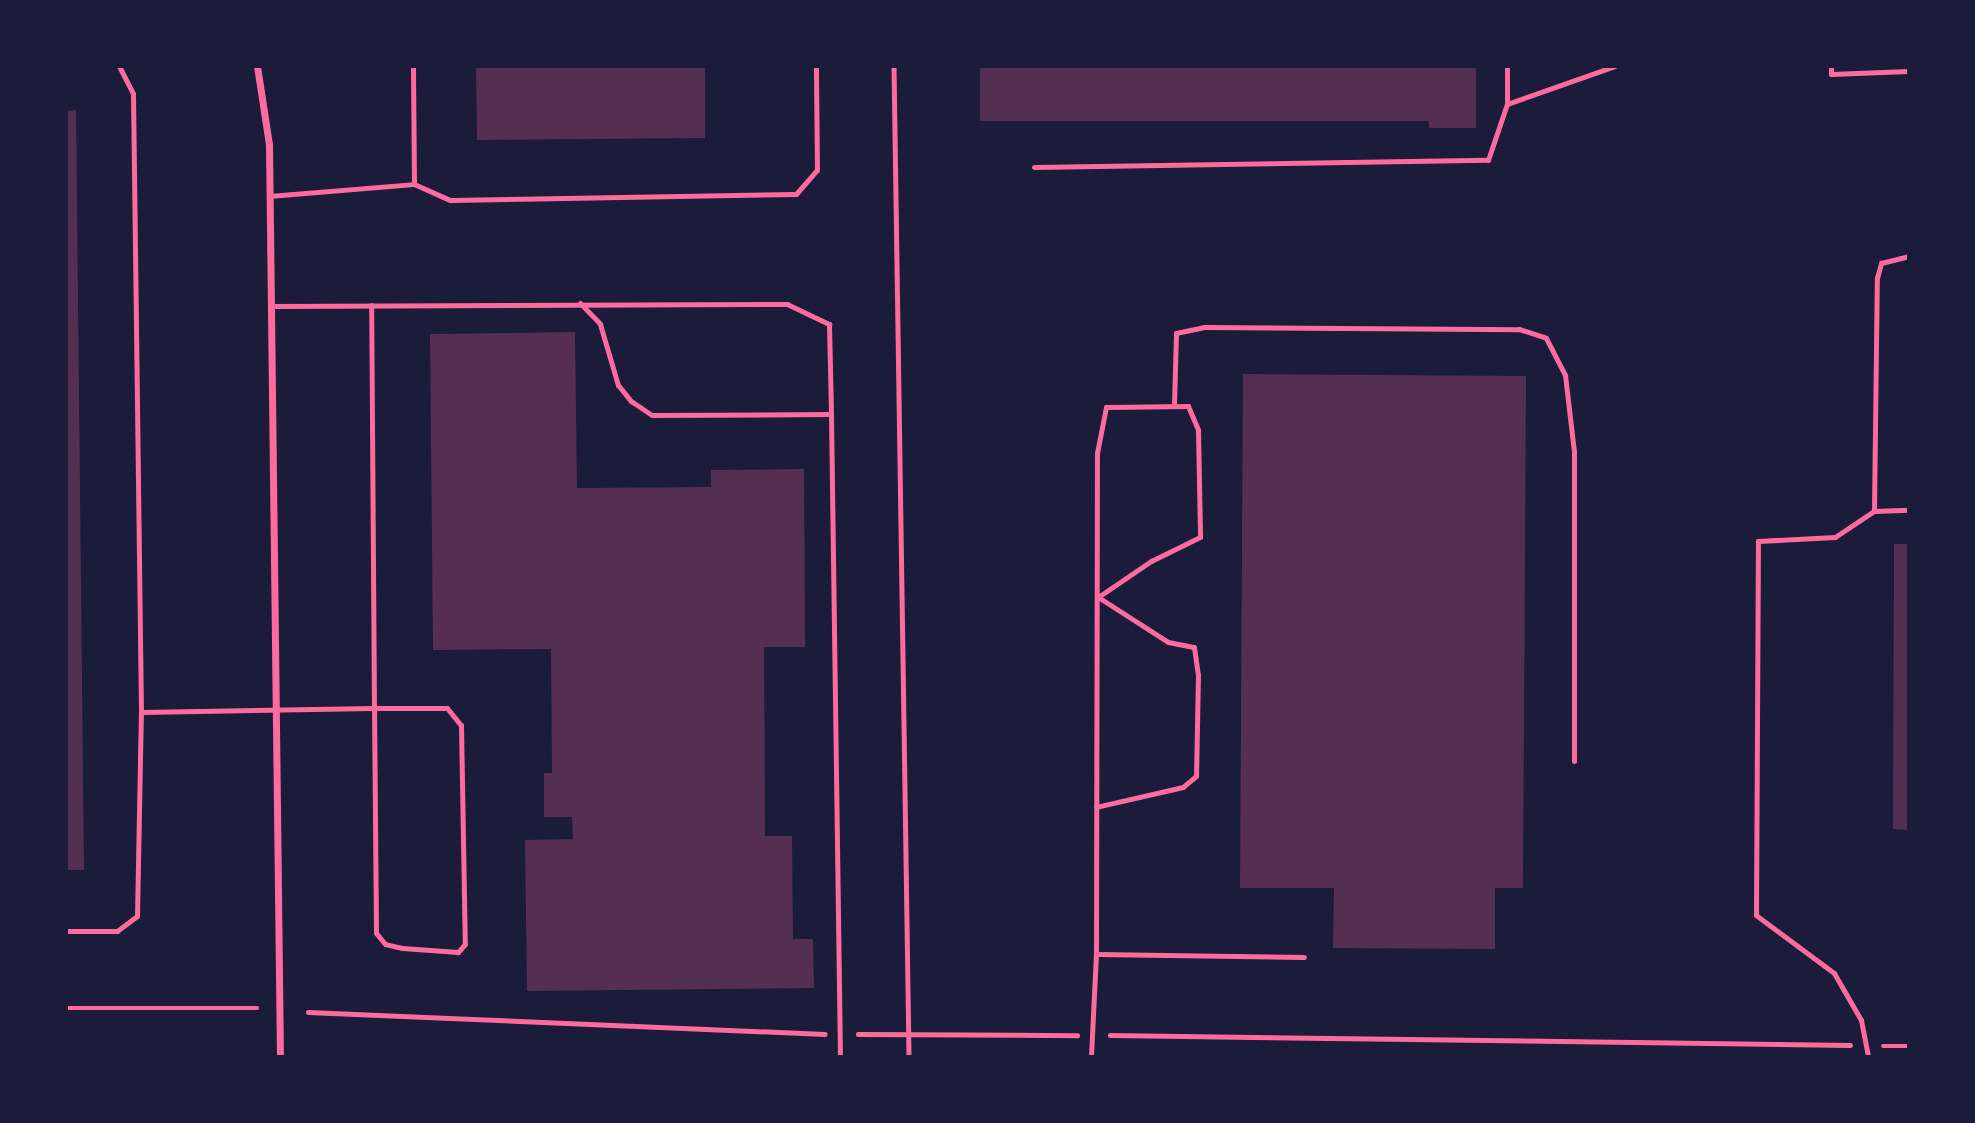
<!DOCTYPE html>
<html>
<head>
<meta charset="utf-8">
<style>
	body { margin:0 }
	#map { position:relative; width:1975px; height:1123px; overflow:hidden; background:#1b1b3a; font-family:"Work Sans",sans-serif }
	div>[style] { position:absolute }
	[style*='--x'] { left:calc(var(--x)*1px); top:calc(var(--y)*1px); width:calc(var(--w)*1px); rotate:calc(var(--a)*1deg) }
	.building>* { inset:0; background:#542f53 }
	.path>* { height:4.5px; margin:-2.25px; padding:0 2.25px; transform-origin:2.25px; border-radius:2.25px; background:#ff6b9d }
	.service>* { height:5px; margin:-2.5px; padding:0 2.5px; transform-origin:2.5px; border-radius:2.5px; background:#ff6b9d }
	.minor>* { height:7px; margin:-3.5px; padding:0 3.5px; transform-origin:3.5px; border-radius:3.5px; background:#ff6b9d }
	span { translate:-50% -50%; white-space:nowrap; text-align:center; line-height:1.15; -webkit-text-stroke:7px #1b1b3a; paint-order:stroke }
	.frame { position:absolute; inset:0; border:68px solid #1b1b3a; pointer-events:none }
</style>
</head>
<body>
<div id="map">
	<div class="building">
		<div style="clip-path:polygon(476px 66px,705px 66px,705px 138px,477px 140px)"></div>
		<div style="clip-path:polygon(980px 66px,1476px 66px,1476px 128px,1429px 128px,1429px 121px,980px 121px)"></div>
		<div style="clip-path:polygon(76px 110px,84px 870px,66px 870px,66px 111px)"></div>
		<div style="clip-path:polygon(575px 332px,577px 488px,711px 487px,711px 470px,804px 469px,805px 647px,764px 647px,765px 836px,792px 836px,793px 939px,813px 939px,814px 988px,527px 991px,525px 840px,573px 839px,572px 817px,544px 817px,544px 773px,552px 773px,551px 649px,433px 650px,430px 334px)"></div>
		<div style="clip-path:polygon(1243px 374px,1526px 376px,1523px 888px,1495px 888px,1495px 949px,1333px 948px,1334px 888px,1240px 888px)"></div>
		<div style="clip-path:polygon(1894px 544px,1909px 544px,1909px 830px,1893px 829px)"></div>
	</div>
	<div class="path">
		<div style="--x:894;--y:66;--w:990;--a:89.13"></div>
		<div style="--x:66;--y:1008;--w:191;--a:0"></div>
		<div style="--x:308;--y:1012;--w:517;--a:2.44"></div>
		<div style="--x:858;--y:1034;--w:219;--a:0.3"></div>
		<div style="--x:1110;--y:1035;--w:740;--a:0.77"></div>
		<div style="--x:1883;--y:1046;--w:26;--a:0"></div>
	</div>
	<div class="service">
		<div style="--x:119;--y:66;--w:31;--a:63"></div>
		<div style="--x:133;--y:94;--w:618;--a:89.26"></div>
		<div style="--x:1831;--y:66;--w:8;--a:90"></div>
		<div style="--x:1831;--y:74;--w:78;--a:-2.2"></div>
		<div style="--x:1507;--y:104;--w:38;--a:-90"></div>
		<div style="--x:1034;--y:167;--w:454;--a:-0.9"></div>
		<div style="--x:1488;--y:160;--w:59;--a:-71.3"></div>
		<div style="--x:1507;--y:104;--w:114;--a:-19.4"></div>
		<div style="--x:414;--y:184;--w:39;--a:24"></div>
		<div style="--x:450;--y:200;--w:346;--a:-1"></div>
		<div style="--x:796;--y:194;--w:32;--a:-49"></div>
		<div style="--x:817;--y:170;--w:104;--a:-90.6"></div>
		<div style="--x:269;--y:196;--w:145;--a:-4.7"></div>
		<div style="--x:414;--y:184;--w:118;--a:-90.5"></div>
		<div style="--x:580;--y:303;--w:29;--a:46"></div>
		<div style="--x:600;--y:324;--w:64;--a:73.6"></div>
		<div style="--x:618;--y:385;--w:21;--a:51"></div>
		<div style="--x:631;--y:401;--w:25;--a:34"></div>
		<div style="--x:652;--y:415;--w:179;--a:-0.3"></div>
		<div style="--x:831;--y:414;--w:642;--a:89.2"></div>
		<div style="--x:271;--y:306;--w:516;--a:-0.22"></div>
		<div style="--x:787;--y:304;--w:47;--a:25.5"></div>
		<div style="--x:829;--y:324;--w:90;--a:88.7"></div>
		<div style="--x:1174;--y:405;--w:72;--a:-88.4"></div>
		<div style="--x:1176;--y:333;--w:29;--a:-12"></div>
		<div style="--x:1204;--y:327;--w:315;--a:0.4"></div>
		<div style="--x:1519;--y:329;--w:28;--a:18"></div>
		<div style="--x:1546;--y:338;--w:42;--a:62.8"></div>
		<div style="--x:1565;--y:375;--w:78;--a:83.3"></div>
		<div style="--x:1574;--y:452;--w:309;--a:90"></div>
		<div style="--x:1874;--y:511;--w:35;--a:-2"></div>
		<div style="--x:66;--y:931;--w:51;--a:0"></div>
		<div style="--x:117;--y:931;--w:25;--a:-37"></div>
		<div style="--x:137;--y:916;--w:204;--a:-88.9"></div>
		<div style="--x:141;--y:712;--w:233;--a:-1"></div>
		<div style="--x:374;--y:708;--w:73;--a:0"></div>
		<div style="--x:447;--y:708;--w:22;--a:51"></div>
		<div style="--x:461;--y:725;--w:219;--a:89"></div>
		<div style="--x:465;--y:944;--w:11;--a:131"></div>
		<div style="--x:458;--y:952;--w:56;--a:-175.9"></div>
		<div style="--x:402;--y:948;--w:17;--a:-167"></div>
		<div style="--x:385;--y:944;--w:14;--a:-129"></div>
		<div style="--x:376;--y:933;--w:225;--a:-90.5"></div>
		<div style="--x:374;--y:708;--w:403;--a:-90.4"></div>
		<div style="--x:1096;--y:954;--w:208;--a:0.8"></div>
		<div style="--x:1091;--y:1056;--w:102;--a:-87.2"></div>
		<div style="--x:1096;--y:954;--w:501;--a:-89.89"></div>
		<div style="--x:1097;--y:453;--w:47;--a:-78.9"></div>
		<div style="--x:1106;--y:407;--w:82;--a:-0.7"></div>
		<div style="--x:1188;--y:406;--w:26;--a:67"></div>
		<div style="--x:1198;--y:430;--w:107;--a:88.9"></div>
		<div style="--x:1200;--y:537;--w:55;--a:153.9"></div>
		<div style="--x:1151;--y:561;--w:64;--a:145.8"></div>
		<div style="--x:1098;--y:597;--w:83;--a:32.7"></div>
		<div style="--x:1168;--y:642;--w:26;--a:11"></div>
		<div style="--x:1194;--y:647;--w:27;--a:82"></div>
		<div style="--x:1198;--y:674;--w:102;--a:91.1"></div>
		<div style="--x:1196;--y:776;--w:17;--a:140"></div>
		<div style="--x:1183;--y:787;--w:89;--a:167.1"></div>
		<div style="--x:1868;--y:1056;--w:37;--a:-101"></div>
		<div style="--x:1861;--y:1020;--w:54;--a:-119.9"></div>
		<div style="--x:1834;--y:973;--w:97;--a:-143.4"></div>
		<div style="--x:1756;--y:915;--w:374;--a:-89.7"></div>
		<div style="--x:1758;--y:541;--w:77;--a:-3"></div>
		<div style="--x:1835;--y:537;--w:47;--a:-33.7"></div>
		<div style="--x:1874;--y:511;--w:233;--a:-89.3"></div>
		<div style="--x:1877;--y:278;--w:16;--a:-75"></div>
		<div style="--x:1881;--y:263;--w:29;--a:-14"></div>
	</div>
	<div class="minor">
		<div style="--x:257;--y:66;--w:79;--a:81.3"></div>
		<div style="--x:269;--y:144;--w:912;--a:89.31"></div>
	</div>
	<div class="frame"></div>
</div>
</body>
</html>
